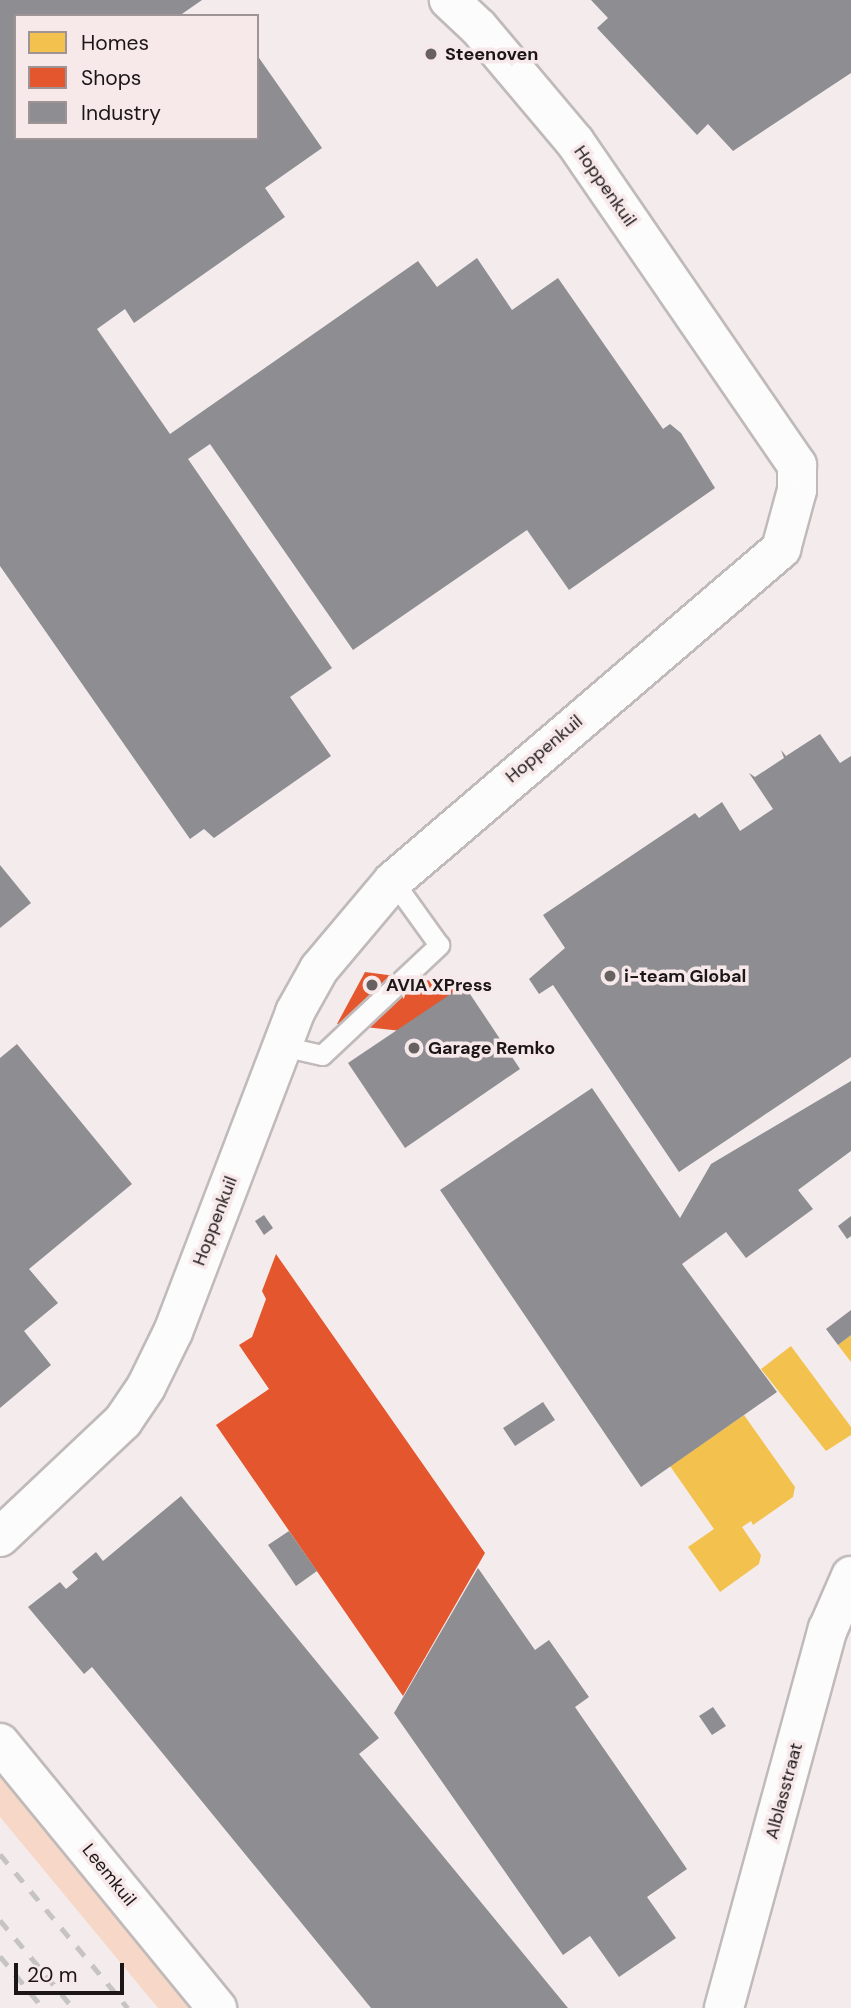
<!DOCTYPE html>
<html>
<head>
<meta charset="utf-8">
<style>
	body { margin:0 }
	#map { position:relative; width:851px; height:2008px; overflow:hidden; background:#f4ecec; font-family:"DM Sans",sans-serif }
	div>[style] { position:absolute }
	[style*='--x'] { left:calc(var(--x)*1px); top:calc(var(--y)*1px); width:calc(var(--w)*1px); rotate:calc(var(--a)*1deg) }
	.green>* { inset:0; background:#f7d8c8 }
	.homes>* { inset:0; background:#f2c14e }
	.shops>* { inset:0; background:#e4572e }
	.industry>* { inset:0; background:#8d8d92 }
	.roads { filter:drop-shadow(2px 0 #c0baba) drop-shadow(-2px 0 #c0baba) drop-shadow(0 2px #c0baba) drop-shadow(0 -2px #c0baba) }
	.service>* { height:19px; margin:-9.5px; padding:0 9.5px; transform-origin:9.5px; border-radius:9.5px; background:#fdfcfc }
	.minor>* { height:38px; margin:-19px; padding:0 19px; transform-origin:19px; border-radius:19px; background:#fdfcfc }
	.rail>* { height:5px; margin-top:-2.5px; transform-origin:0; background:repeating-linear-gradient(90deg,#c5c3c3 0 12px,transparent 0 24px) }
	.dots>* { width:19px; height:19px; translate:-50% -50%; box-sizing:border-box; border:4px solid #f7e8e9; border-radius:50% }
	span { translate:-50% -50%; white-space:nowrap; text-align:center; line-height:1.15; -webkit-text-stroke:7px #f7e8e9; paint-order:stroke }
	.poi-label { font-size:18px; color:#1c1617; font-weight:700 }
	.left { translate:0 -50%; text-align:left }
	.street-label { font-size:18px; color:#1c1617 }
	.legend { position:absolute; left:14px; top:14px; width:245px; height:126px; box-sizing:border-box; background:#f7e8e9; border:2px solid #9f9495; margin:0; padding:9px 12px; list-style:none; font-size:21px; color:#1c1617 }
	.legend li { display:flex; align-items:center; gap:14px; height:35px }
	.legend b { width:35px; border:2px solid #9f9495 }
	.scale { position:absolute; left:14px; top:1963px; width:110px; height:32px; box-sizing:border-box; border:4px solid #1c1617; border-top:0; padding-left:9px; font-size:21px; line-height:24px; white-space:nowrap; color:#1c1617; -webkit-text-stroke:5px #f7e8e9; paint-order:stroke }
</style>
</head>
<body>
<div id="map">
	<div class="green">
		<div style="clip-path:polygon(0 1775px,192px 2008px,158px 2008px,0 1817px)"></div>
	</div>
	<div class="homes">
		<div style="clip-path:polygon(851px 1335px,851px 1362px,838px 1345px)"></div>
		<div style="clip-path:polygon(791px 1346px,851px 1427px,851px 1435px,826px 1451px,761px 1369px)"></div>
		<div style="clip-path:polygon(744px 1415px,795px 1487px,793px 1497px,753px 1525px,751px 1521px,742px 1527px,761px 1555px,759px 1564px,720px 1592px,688px 1547px,714px 1529px,670px 1466px)"></div>
	</div>
	<div class="shops">
		<div style="clip-path:polygon(365px 972px,464px 985px,464px 998px,411px 1032px,337px 1024px)"></div>
		<div style="clip-path:polygon(276px 1254px,485px 1553px,403px 1696px,216px 1425px,269px 1389px,239px 1345px,252px 1337px,266px 1299px,262px 1291px)"></div>
	</div>
	<div class="industry">
		<div style="clip-path:polygon(0 0,202px 0,179px 16px,16px 16px,16px 138px,257px 138px,257px 55px,322px 148px,265px 188px,285px 217px,134px 323px,125px 309px,97px 329px,170px 434px,418px 261px,437px 287px,477px 258px,512px 310px,558px 278px,663px 429px,670px 424px,681px 433px,715px 488px,569px 590px,527px 530px,353px 650px,210px 444px,188px 459px,332px 668px,290px 697px,331px 756px,214px 838px,204px 829px,190px 839px,0 566px)"></div>
		<div style="clip-path:polygon(591px 0,851px 0,851px 73px,733px 151px,708px 124px,697px 135px,597px 28px,608px 18px)"></div>
		<div style="clip-path:polygon(820px 734px,840px 763px,851px 756px,851px 1057px,679px 1172px,553px 985px,539px 994px,529px 979px,565px 948px,543px 915px,695px 813px,699px 818px,722px 802px,740px 831px,773px 809px,749px 773px,755px 777px,784px 758px,781px 750px,786px 756px)"></div>
		<div style="clip-path:polygon(0 865px,31px 903px,0 928px)"></div>
		<div style="clip-path:polygon(464px 985px,520px 1069px,405px 1148px,348px 1063px)"></div>
		<div style="clip-path:polygon(17px 1044px,132px 1184px,29px 1269px,58px 1303px,24px 1331px,51px 1365px,0 1408px,0 1058px)"></div>
		<div style="clip-path:polygon(851px 1081px,851px 1151px,798px 1190px,813px 1209px,746px 1258px,726px 1232px,682px 1264px,777px 1392px,641px 1487px,440px 1190px,592px 1088px,680px 1218px,711px 1164px)"></div>
		<div style="clip-path:polygon(264px 1215px,273px 1228px,264px 1235px,255px 1221px)"></div>
		<div style="clip-path:polygon(851px 1216px,851px 1236px,847px 1239px,838px 1226px)"></div>
		<div style="clip-path:polygon(851px 1310px,851px 1335px,838px 1345px,826px 1329px)"></div>
		<div style="clip-path:polygon(543px 1402px,555px 1420px,515px 1446px,503px 1428px)"></div>
		<div style="clip-path:polygon(181px 1496px,379px 1738px,359px 1754px,568px 2008px,371px 2008px,92px 1667px,84px 1674px,28px 1607px,60px 1582px,66px 1589px,78px 1579px,72px 1572px,96px 1552px,103px 1561px)"></div>
		<div style="clip-path:polygon(289px 1531px,317px 1571px,296px 1586px,268px 1545px)"></div>
		<div style="clip-path:polygon(478px 1568px,535px 1650px,549px 1640px,589px 1697px,575px 1707px,687px 1869px,647px 1897px,676px 1938px,619px 1977px,590px 1936px,563px 1955px,394px 1713px)"></div>
		<div style="clip-path:polygon(713px 1707px,726px 1726px,712px 1735px,699px 1716px)"></div>
	</div>
	<div class="roads">
		<div class="service">
			<div style="--x:282;--y:1046;--w:41;--a:12.7"></div>
			<div style="--x:322;--y:1055;--w:161;--a:-43.2"></div>
			<div style="--x:439;--y:945;--w:79;--a:-125.7"></div>
		</div>
		<div class="minor">
			<div style="--x:0;--y:1537;--w:169;--a:-43.3"></div>
			<div style="--x:123;--y:1421;--w:41;--a:-55.9"></div>
			<div style="--x:146;--y:1387;--w:61;--a:-63.9"></div>
			<div style="--x:173;--y:1332;--w:342;--a:-69.1"></div>
			<div style="--x:295;--y:1012;--w:49;--a:-60.8"></div>
			<div style="--x:319;--y:969;--w:115;--a:-49.9"></div>
			<div style="--x:393;--y:881;--w:511;--a:-40.55"></div>
			<div style="--x:781;--y:549;--w:61;--a:-74.8"></div>
			<div style="--x:797;--y:490;--w:25;--a:-90"></div>
			<div style="--x:797;--y:465;--w:392;--a:-124.5"></div>
			<div style="--x:575;--y:142;--w:150;--a:-130.1"></div>
			<div style="--x:478;--y:27;--w:40;--a:-137"></div>
			<div style="--x:0;--y:1743;--w:343;--a:50.7"></div>
			<div style="--x:724;--y:2008;--w:393;--a:-74.7"></div>
			<div style="--x:828;--y:1629;--w:58;--a:-66.5"></div>
		</div>
	</div>
	<div class="rail">
		<div style="--x:0;--y:1854;--w:200;--a:50.3"></div>
		<div style="--x:0;--y:1920;--w:114;--a:50.3"></div>
		<div style="--x:0;--y:1956;--w:67;--a:50.4"></div>
	</div>
	<div class="dots">
		<div style="left:431px;top:54px;background:#686162"></div>
		<div style="left:610px;top:976px;background:#686162"></div>
		<div style="left:372px;top:985px;background:#686162"></div>
		<div style="left:414px;top:1048px;background:#686162"></div>
	</div>
	<div class="poi-label">
		<span class="left" style="left:445px;top:54px">Steenoven</span>
		<span class="left" style="left:624px;top:976px">i-team Global</span>
		<span class="left" style="left:386px;top:985px">AVIA XPress</span>
		<span class="left" style="left:428px;top:1048px">Garage Remko</span>
	</div>
	<div class="street-label">
		<span style="left:605px;top:186px;rotate:55deg">Hoppenkuil</span>
		<span style="left:544px;top:749px;rotate:-40deg">Hoppenkuil</span>
		<span style="left:215px;top:1221px;rotate:-69deg">Hoppenkuil</span>
		<span style="left:784px;top:1791px;rotate:-75deg">Alblasstraat</span>
		<span style="left:109px;top:1875px;rotate:51deg">Leemkuil</span>
	</div>
	<ul class="legend">
	<li><b style="height:19px;background:#f2c14e"></b>Homes</li>
	<li><b style="height:19px;background:#e4572e"></b>Shops</li>
	<li><b style="height:19px;background:#8d8d92"></b>Industry</li>
	</ul>
	<div class="scale">20 m</div>
</div>
</body>
</html>
